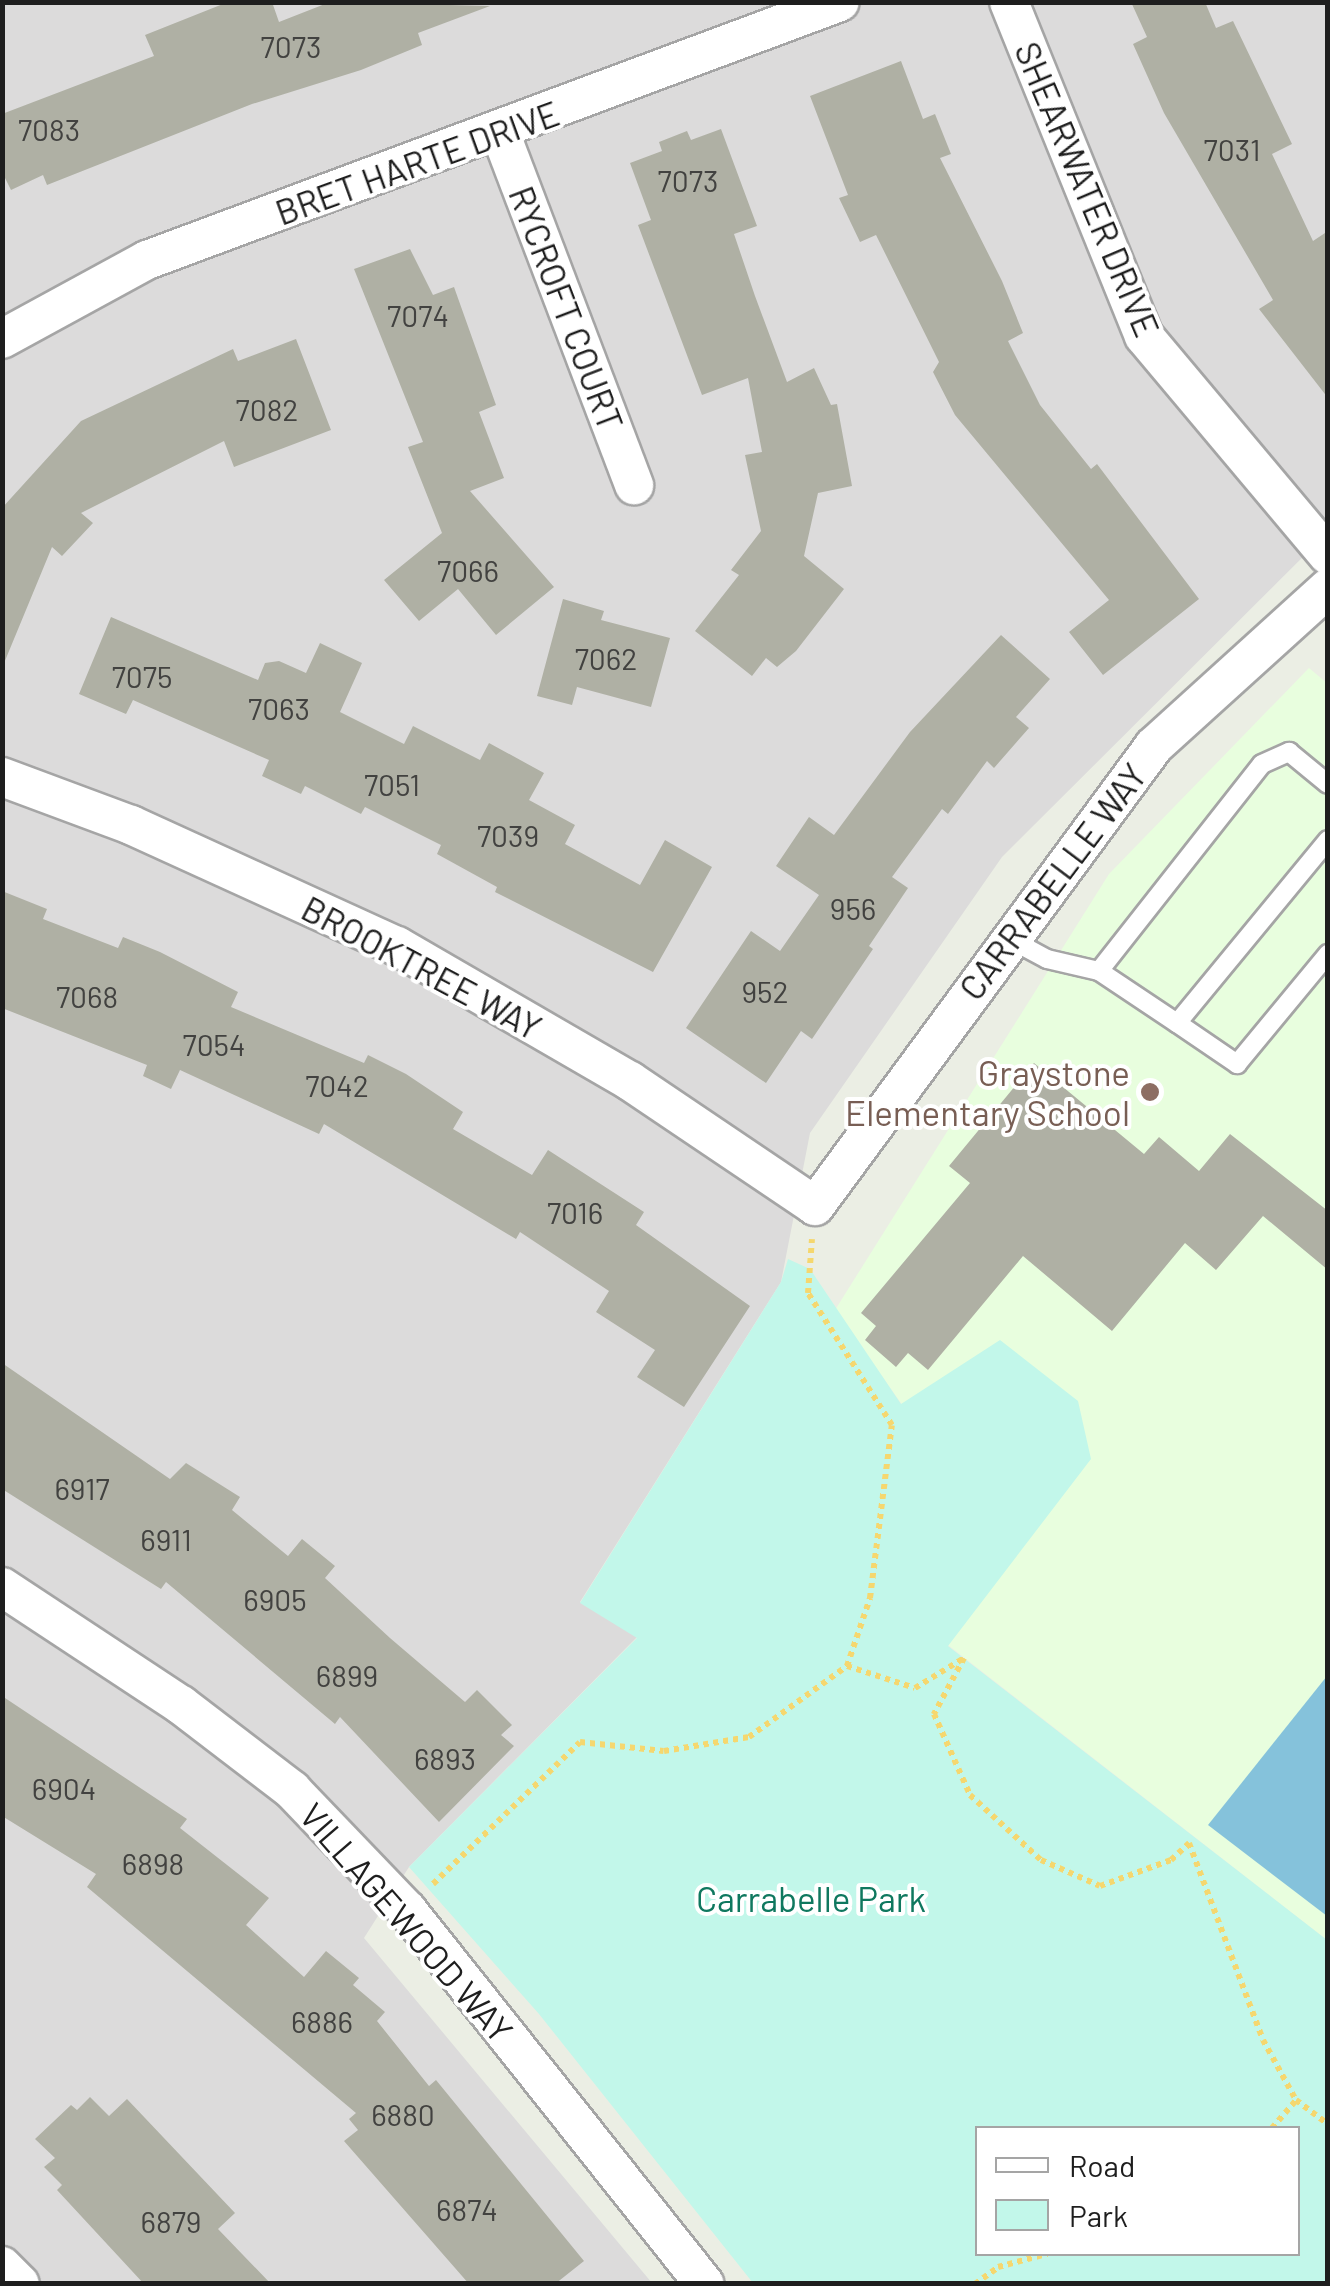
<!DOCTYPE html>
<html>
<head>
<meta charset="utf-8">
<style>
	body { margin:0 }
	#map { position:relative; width:1330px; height:2286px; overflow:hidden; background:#ebeee4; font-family:Barlow,sans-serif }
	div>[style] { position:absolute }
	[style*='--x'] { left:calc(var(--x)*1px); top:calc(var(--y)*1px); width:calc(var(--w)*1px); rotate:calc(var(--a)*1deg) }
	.residential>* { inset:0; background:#dcdbdb }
	.education>* { inset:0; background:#e8fede }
	.park>* { inset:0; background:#c2f7ea }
	.pitch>* { inset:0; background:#85c2db }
	.building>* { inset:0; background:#afb0a4 }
	.path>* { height:6px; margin-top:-3px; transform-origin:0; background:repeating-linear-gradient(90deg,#f5d76f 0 5px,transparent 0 10px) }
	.roads { filter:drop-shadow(2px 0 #a5a5a5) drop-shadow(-2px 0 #a5a5a5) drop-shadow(0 2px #a5a5a5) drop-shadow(0 -2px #a5a5a5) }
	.service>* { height:18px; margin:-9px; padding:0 9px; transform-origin:9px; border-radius:9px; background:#fff }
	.minor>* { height:38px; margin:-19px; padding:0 19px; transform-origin:19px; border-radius:19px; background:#fff }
	.dots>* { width:28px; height:28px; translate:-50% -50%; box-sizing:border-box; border:5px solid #fff; border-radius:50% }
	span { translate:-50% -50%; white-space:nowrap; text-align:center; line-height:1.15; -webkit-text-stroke:8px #fff; paint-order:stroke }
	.number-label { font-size:30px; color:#424240 }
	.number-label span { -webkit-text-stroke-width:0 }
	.street-label { font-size:35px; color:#1e1e1e }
	.education-label { font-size:35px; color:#785e54 }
	.right { translate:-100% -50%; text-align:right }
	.park-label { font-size:35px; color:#0f785f }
	.frame { position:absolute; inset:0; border:5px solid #1e1e1e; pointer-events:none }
	.legend { position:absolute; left:975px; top:2126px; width:325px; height:130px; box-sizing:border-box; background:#fff; border:2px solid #a5a5a5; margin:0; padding:12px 18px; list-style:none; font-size:30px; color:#1e1e1e }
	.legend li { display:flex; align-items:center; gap:20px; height:50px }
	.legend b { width:50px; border:2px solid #a5a5a5 }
</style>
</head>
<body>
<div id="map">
	<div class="residential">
		<div style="clip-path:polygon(2px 3px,1327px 3px,1327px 533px,1002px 857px,810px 1133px,781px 1282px,580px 1602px,637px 1637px,409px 1867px,364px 1938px,652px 2283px,40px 2283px,3px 2248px)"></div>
	</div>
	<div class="education">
		<div style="clip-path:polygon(1309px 668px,1328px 684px,1327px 1940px,948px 1645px,964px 1492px,835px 1310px,1109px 874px)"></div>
	</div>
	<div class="park">
		<div style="clip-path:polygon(evenodd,788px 1259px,810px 1269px,901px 1404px,1000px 1340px,1078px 1401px,1091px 1459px,948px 1646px,1327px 1940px,1327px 2283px,753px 2283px,539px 2014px,409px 1867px,637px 1638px,580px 1603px,781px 1282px,788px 1259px,978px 2128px,1298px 2128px,1298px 2254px,978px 2254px,978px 2128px)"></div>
	</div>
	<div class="pitch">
		<div style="clip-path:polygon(1327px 1676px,1327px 1916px,1208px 1825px)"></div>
	</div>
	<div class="building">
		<div style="clip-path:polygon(228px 2px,272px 2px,279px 22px,330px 2px,490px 6px,418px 33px,422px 45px,361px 70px,252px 104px,47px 185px,43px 175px,11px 190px,2px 172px,2px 114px,154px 56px,145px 35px)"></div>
		<div style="clip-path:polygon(1131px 2px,1205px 2px,1216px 28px,1233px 21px,1292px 144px,1272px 154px,1313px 241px,1328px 231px,1328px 398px,1259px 309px,1273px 300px,1164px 113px,1133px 44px,1147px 37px)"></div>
		<div style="clip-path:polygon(901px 61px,923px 119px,935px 114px,951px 154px,940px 158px,1002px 281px,1023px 333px,1008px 341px,1040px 405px,1091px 469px,1097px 464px,1199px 599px,1103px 675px,1069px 632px,1109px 600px,955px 415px,933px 372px,939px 362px,876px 235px,860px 242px,839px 198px,848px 195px,810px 96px)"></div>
		<div style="clip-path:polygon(721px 129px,757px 226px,734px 234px,755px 296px,787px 382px,814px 368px,831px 405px,837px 404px,852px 486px,818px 493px,804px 556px,844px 589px,796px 651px,777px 667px,766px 658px,752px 676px,695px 631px,739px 575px,731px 570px,761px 531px,745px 455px,762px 452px,748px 378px,702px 395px,638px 225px,651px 220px,630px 163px,662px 151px,659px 142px,687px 131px,691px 140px)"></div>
		<div style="clip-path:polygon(410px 249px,433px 295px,454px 287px,496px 405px,479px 412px,504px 478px,470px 491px,554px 587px,496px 635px,458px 589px,419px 621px,384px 580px,442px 533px,408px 447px,423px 442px,354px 269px)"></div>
		<div style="clip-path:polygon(296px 339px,331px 430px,234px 467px,224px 441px,81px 513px,93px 523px,62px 556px,52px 547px,2px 668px,2px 508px,81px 421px,233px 349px,238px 361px)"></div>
		<div style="clip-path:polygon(563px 599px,604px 611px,601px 620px,670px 638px,651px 707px,577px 687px,572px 705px,537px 696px)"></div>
		<div style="clip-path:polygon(111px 617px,258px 680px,265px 663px,279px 661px,306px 673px,320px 643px,362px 663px,340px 712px,404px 744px,413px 726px,480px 760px,489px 743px,544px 773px,529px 800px,575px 825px,565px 844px,640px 885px,665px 840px,712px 867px,653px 972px,495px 892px,497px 887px,437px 854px,441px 845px,365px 807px,361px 814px,305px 786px,301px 794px,262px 776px,269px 760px,133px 700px,126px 714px,79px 694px)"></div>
		<div style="clip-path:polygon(1001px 635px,1050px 679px,1016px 717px,1029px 728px,994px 768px,987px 761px,948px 814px,942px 809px,892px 877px,908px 888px,869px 946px,873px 949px,812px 1039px,801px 1031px,766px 1083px,686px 1028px,751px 931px,780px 951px,819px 895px,776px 866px,809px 817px,834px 835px,910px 732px)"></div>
		<div style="clip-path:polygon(2px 891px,47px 909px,43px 919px,118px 948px,123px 937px,160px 952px,238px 992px,231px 1007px,364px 1063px,368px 1055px,406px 1074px,463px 1112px,453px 1129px,532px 1175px,548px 1150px,644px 1212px,636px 1225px,750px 1306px,684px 1407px,637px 1377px,655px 1350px,596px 1312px,609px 1291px,520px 1232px,516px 1239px,324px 1124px,319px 1134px,180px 1070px,171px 1089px,143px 1076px,147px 1065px,2px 1008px)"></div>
		<div style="clip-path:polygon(1034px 1063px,1144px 1154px,1159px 1137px,1199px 1171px,1230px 1134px,1328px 1211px,1328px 1270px,1263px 1216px,1216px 1270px,1185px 1243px,1112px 1331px,1023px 1256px,928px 1370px,908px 1353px,896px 1367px,865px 1340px,876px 1326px,861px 1313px,970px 1183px,949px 1166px)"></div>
		<div style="clip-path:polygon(2px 1363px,170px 1479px,186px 1463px,240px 1497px,232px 1510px,288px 1556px,302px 1539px,335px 1566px,325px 1578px,390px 1638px,465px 1702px,477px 1690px,512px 1725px,501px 1735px,514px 1746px,439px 1822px,340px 1717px,335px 1724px,166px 1582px,161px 1589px,2px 1489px)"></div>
		<div style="clip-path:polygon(2px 1696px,187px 1819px,180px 1828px,269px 1898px,246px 1925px,304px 1977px,326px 1951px,359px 1978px,353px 1985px,385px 2012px,377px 2021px,429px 2086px,436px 2080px,584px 2261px,555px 2284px,469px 2284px,344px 2141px,358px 2130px,349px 2119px,356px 2113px,87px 1887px,96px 1874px,2px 1816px)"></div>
		<div style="clip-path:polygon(90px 2097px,109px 2116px,127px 2099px,235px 2213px,218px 2229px,271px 2284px,144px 2284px,57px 2190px,62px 2185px,44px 2167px,55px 2158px,35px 2139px,71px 2105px,77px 2110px)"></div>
	</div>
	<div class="path">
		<div style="--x:847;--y:1666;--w:71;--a:17.9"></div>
		<div style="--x:915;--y:1688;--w:57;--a:-31.5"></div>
		<div style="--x:964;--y:1658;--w:64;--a:118.2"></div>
		<div style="--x:934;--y:1714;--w:89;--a:66"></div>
		<div style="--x:970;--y:1795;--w:96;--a:42.5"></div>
		<div style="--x:1041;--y:1860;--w:64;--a:23.8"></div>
		<div style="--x:1100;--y:1886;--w:76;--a:-20.1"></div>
		<div style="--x:1171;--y:1860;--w:25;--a:-43"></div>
		<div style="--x:1189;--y:1843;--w:210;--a:69.4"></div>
		<div style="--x:1263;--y:2040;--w:68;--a:61.2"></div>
		<div style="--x:1296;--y:2100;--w:40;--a:37"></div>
		<div style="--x:433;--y:1884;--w:204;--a:-44"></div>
		<div style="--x:580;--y:1742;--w:84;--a:6.1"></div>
		<div style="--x:664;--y:1751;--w:86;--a:-9.4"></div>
		<div style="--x:749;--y:1737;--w:121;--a:-35.9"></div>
		<div style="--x:847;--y:1666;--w:72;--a:-71.3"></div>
		<div style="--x:870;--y:1598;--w:174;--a:-82.8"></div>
		<div style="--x:892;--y:1425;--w:156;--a:-122.5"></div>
		<div style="--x:808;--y:1293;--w:54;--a:-85.8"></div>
		<div style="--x:1272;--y:2128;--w:37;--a:-49"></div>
		<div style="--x:975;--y:2284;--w:29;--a:-36"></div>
		<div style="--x:998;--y:2267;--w:51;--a:-14.9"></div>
	</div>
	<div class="roads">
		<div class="service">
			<div style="--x:1328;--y:840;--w:237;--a:129.5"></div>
			<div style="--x:1177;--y:1023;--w:73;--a:34.3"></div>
			<div style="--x:1237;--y:1064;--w:143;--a:-50.4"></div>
			<div style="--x:1008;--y:938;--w:44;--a:28.3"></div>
			<div style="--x:1047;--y:959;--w:53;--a:13"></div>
			<div style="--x:1099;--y:971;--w:263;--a:-51.8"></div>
			<div style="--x:1262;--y:764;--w:30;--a:-24"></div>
			<div style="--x:1289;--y:752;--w:50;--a:39.4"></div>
			<div style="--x:1099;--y:971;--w:94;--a:33.7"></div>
		</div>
		<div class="minor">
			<div style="--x:1009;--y:2;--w:360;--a:68"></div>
			<div style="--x:1144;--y:336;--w:286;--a:50"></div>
			<div style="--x:500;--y:132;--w:378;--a:69.2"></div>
			<div style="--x:2;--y:339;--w:165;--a:-28.6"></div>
			<div style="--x:147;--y:260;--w:739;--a:-20.42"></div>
			<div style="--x:2;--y:777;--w:138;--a:20.4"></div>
			<div style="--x:131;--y:825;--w:292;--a:24.5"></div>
			<div style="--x:397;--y:946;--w:269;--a:30.1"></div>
			<div style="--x:630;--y:1081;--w:223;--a:34"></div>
			<div style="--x:815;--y:1206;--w:571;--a:-53.61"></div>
			<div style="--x:1154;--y:746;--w:235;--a:-42.2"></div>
			<div style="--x:2;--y:1587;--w:214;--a:33.4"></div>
			<div style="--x:181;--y:1705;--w:140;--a:37.4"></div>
			<div style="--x:292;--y:1790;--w:166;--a:46.2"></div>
			<div style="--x:407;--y:1910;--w:478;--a:51.5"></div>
			<div style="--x:2;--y:2266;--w:25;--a:45"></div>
		</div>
	</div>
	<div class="dots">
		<div style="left:1150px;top:1092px;background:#8d6e63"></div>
	</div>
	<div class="number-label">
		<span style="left:291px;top:46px">7073</span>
		<span style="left:49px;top:129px">7083</span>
		<span style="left:1232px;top:149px">7031</span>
		<span style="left:688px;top:180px">7073</span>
		<span style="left:418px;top:315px">7074</span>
		<span style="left:267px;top:409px">7082</span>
		<span style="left:468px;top:570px">7066</span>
		<span style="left:606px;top:658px">7062</span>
		<span style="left:142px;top:676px">7075</span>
		<span style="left:279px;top:708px">7063</span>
		<span style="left:392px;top:784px">7051</span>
		<span style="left:508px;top:835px">7039</span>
		<span style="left:853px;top:908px">956</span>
		<span style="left:765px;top:991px">952</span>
		<span style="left:87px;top:996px">7068</span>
		<span style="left:214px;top:1044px">7054</span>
		<span style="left:337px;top:1085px">7042</span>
		<span style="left:575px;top:1212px">7016</span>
		<span style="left:82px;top:1488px">6917</span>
		<span style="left:166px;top:1539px">6911</span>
		<span style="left:275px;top:1599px">6905</span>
		<span style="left:347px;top:1675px">6899</span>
		<span style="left:445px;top:1758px">6893</span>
		<span style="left:64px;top:1788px">6904</span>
		<span style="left:153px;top:1863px">6898</span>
		<span style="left:322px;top:2021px">6886</span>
		<span style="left:403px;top:2114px">6880</span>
		<span style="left:467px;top:2209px">6874</span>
		<span style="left:171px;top:2221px">6879</span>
	</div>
	<div class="street-label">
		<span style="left:417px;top:162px;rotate:-20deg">BRET HARTE DRIVE</span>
		<span style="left:1088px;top:189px;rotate:67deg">SHEARWATER DRIVE</span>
		<span style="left:567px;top:308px;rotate:69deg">RYCROFT COURT</span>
		<span style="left:1052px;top:881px;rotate:-53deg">CARRABELLE WAY</span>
		<span style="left:422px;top:967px;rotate:28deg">BROOKTREE WAY</span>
		<span style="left:407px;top:1922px;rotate:49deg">VILLAGEWOOD WAY</span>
	</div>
	<div class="education-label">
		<span class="right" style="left:1130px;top:1092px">Graystone<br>Elementary School</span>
	</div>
	<div class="park-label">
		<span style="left:811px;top:1898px">Carrabelle Park</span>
	</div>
	<div class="frame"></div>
	<ul class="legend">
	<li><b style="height:12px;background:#fff"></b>Road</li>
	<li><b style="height:28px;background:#c2f7ea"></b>Park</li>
	</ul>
</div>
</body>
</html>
